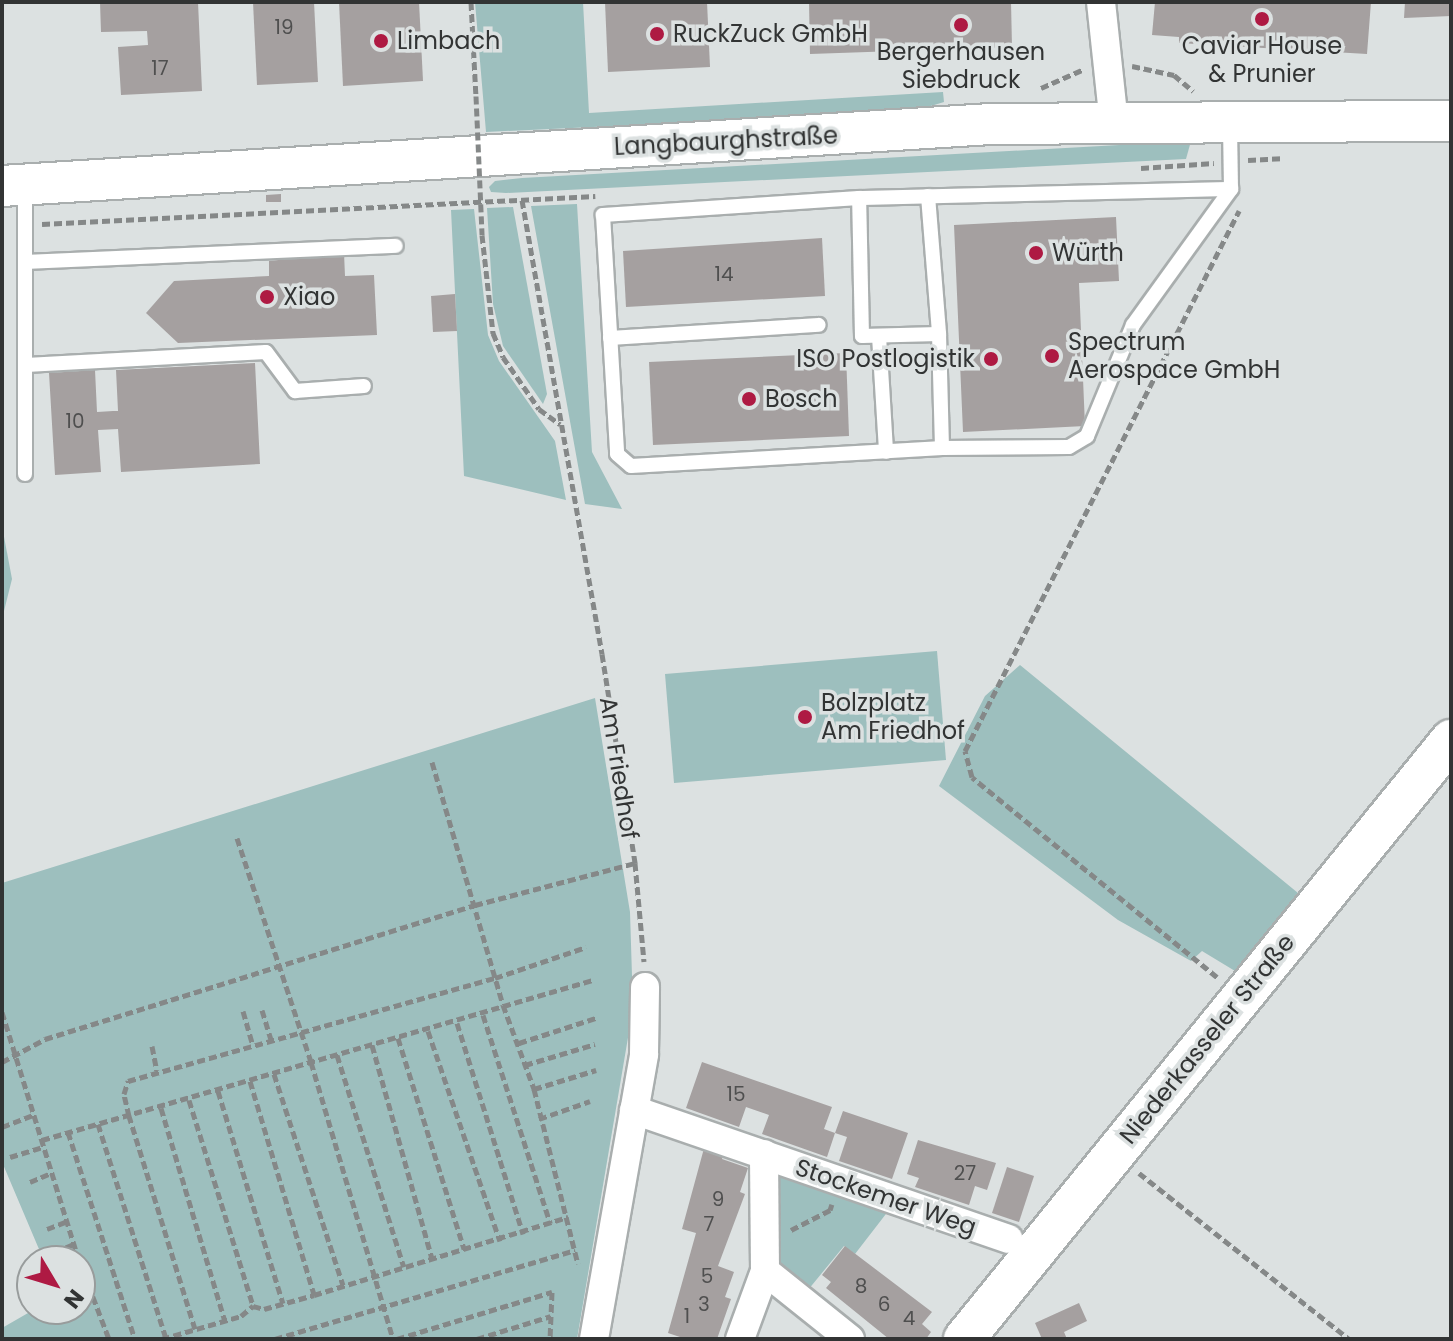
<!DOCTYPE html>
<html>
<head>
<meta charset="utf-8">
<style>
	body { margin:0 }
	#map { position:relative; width:1453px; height:1341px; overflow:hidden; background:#dce1e1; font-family:Poppins,sans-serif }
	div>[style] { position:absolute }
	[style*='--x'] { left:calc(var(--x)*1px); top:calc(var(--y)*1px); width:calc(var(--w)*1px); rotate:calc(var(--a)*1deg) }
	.green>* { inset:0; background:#9dbfbe }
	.building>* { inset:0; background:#a5a0a0 }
	.path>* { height:5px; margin-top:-2.5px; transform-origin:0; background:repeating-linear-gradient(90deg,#858888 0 8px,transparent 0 12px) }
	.roads { filter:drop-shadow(2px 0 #a9aeae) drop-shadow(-2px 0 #a9aeae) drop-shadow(0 2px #a9aeae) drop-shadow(0 -2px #a9aeae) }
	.lane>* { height:14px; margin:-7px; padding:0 7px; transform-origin:7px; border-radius:7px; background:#fff }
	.street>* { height:28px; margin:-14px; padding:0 14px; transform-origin:14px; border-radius:14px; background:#fff }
	.secondary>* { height:40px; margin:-20px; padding:0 20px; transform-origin:20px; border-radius:20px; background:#fff }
	.path-bridge>* { height:5px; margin-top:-2.5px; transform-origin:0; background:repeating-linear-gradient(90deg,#858888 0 8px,transparent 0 12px) }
	.dots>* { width:22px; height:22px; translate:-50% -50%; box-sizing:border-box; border:4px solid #dce1e1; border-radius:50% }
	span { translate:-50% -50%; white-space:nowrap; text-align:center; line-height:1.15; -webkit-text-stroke:7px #dce1e1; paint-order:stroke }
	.number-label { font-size:20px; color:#4f4f4f }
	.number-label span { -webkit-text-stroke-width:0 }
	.poi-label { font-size:24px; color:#323434 }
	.left { translate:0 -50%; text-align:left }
	.right { translate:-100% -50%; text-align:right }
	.street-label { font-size:24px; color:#323434 }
	.frame { position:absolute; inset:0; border:4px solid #323434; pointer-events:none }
	.north { position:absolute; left:16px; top:1245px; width:80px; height:80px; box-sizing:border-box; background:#dce1e1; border:2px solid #989c9c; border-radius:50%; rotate:128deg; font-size:22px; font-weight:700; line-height:32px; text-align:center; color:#323434 }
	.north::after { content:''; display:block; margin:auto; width:28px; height:36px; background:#ae1a43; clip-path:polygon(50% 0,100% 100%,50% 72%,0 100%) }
</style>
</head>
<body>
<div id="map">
	<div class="green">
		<div style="clip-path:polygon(475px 2px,583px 2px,589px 113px,943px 92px,944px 102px,911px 112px,486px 132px)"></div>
		<div style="clip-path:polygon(1191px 141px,1186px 159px,506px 193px,491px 192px,489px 187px,495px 181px,522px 178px)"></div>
		<div style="clip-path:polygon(577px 204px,592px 452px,622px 509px,585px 504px,531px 206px)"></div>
		<div style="clip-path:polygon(513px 207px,547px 394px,543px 404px,503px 346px,493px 304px,487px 208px)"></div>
		<div style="clip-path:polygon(474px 209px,488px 335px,499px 361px,555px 441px,566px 500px,464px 476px,451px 210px)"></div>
		<div style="clip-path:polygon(2px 526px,12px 579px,2px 619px)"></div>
		<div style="clip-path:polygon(937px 651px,946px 760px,674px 783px,665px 674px)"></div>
		<div style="clip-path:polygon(1020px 665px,1298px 893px,1235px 971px,1202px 951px,1191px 961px,1118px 920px,939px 786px,985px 696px)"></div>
		<div style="clip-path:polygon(595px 698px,630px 912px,633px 1008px,577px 1339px,2px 1339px,2px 1328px,35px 1309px,80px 1309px,80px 1261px,44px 1261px,2px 1162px,2px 883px)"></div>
		<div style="clip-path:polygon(783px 1173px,889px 1210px,855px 1254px,844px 1246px,808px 1290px,779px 1266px,775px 1178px)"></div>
	</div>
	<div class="building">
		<div style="clip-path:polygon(100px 2px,198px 2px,202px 91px,121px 95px,118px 47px,148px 45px,147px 31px,101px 32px)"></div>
		<div style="clip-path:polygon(253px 2px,314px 2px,318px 82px,257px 85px)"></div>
		<div style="clip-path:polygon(339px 2px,419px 2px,423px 81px,343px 86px)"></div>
		<div style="clip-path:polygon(605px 2px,707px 2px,710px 67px,608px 72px)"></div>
		<div style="clip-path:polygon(809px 2px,1011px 2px,1012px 47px,810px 54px)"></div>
		<div style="clip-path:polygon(1155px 2px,1371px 2px,1367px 54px,1179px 43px,1179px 37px,1152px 35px)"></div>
		<div style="clip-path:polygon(1405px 2px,1451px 2px,1451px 16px,1404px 18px)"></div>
		<div style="clip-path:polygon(281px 194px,281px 202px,266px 202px,266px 195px)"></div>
		<div style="clip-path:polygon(1116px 217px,1119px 281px,1079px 283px,1085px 426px,963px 432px,954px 225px)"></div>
		<div style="clip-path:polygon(822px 238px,825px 296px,626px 307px,623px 251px)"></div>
		<div style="clip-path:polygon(344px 253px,345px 276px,374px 275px,377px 335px,178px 343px,146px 313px,174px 281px,269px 276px,269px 261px)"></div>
		<div style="clip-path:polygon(455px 294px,457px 331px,433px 332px,431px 296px)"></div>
		<div style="clip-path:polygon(846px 353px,849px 436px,653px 445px,649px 362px)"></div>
		<div style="clip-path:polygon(255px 363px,260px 464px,121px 472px,118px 429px,98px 430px,101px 472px,55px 475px,49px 373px,95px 370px,97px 412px,113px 411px,118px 411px,116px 370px)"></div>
		<div style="clip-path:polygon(702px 1062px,832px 1107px,824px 1129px,835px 1133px,843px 1111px,908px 1133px,892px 1179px,839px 1161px,847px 1137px,835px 1133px,827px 1157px,762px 1134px,769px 1115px,746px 1107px,739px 1127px,686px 1108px)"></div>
		<div style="clip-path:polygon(918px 1140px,996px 1163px,987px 1190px,975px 1186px,969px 1205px,915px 1187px,919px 1178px,907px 1174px)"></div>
		<div style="clip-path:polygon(706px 1141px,726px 1147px,722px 1159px,748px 1168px,740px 1192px,745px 1194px,718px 1266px,734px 1272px,725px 1297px,731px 1299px,717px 1339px,686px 1339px,668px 1333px,696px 1233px,682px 1229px)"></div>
		<div style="clip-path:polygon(1007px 1167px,1034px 1176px,1019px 1222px,992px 1213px)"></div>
		<div style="clip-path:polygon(845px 1246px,932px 1312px,922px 1324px,931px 1332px,926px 1339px,889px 1339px,826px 1288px,831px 1282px,822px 1275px)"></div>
		<div style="clip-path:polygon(1079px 1303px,1087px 1321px,1064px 1332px,1067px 1339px,1042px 1339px,1035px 1323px)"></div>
	</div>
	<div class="path">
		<div style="--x:471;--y:2;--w:94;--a:87"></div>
		<div style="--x:1132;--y:66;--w:43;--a:12.1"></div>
		<div style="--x:1174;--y:75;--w:25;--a:40"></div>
		<div style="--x:1041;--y:88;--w:45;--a:-23.7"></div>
		<div style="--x:1248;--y:160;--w:34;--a:-3"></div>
		<div style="--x:1141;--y:168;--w:73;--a:-3.9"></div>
		<div style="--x:522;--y:200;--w:461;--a:80"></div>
		<div style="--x:602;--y:654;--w:212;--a:81"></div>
		<div style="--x:635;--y:863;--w:99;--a:84.8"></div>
		<div style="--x:42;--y:224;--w:554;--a:-2.9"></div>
		<div style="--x:482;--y:235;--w:99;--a:83.6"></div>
		<div style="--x:493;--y:333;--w:26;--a:67"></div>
		<div style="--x:503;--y:357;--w:63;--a:55.3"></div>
		<div style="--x:539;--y:409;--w:26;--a:36"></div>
		<div style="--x:432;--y:762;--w:253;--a:73.7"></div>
		<div style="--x:503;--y:1005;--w:90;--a:69.7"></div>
		<div style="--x:534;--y:1089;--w:180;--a:75.9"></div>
		<div style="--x:237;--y:838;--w:236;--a:71.7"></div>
		<div style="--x:311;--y:1062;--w:289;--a:73.5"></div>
		<div style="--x:1217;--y:977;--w:316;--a:-140.8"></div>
		<div style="--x:972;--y:777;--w:27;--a:-105"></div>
		<div style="--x:965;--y:751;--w:606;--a:-63.1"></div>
		<div style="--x:262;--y:1010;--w:31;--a:73"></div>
		<div style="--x:243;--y:1011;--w:35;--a:74"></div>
		<div style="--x:2;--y:1012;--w:261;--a:72.8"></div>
		<div style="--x:483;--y:1015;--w:219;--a:72.1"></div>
		<div style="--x:457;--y:1023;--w:221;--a:72.6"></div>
		<div style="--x:428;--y:1031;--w:222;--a:71.1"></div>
		<div style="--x:398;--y:1038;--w:221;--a:72.6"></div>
		<div style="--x:519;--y:1043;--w:81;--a:-18"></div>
		<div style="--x:372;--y:1045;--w:222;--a:74.3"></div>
		<div style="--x:152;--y:1046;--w:25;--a:79"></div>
		<div style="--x:337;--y:1055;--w:222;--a:72.5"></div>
		<div style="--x:2;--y:1062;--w:49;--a:-28.1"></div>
		<div style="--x:45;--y:1039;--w:450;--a:-17.3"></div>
		<div style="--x:475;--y:905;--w:165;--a:-14.7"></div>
		<div style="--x:525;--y:1065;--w:73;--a:-16.7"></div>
		<div style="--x:274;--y:1074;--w:222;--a:71.9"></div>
		<div style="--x:250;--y:1081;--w:223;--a:73.3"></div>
		<div style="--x:534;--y:1089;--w:65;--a:-17"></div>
		<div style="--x:218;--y:1091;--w:222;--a:73"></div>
		<div style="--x:189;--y:1100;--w:216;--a:72.7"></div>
		<div style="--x:161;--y:1108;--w:222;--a:73.3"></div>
		<div style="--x:539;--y:1119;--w:54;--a:-19.4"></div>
		<div style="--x:98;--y:1124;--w:225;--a:72.4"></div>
		<div style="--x:2;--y:1127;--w:33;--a:-21"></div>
		<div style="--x:68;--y:1132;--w:218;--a:72.1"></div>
		<div style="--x:42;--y:1140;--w:574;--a:-16.19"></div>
		<div style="--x:10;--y:1157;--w:34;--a:-17"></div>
		<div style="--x:1139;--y:1173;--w:268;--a:38.3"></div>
		<div style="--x:30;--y:1182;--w:23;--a:-23"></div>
		<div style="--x:47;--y:1229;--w:22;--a:-21"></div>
		<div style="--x:791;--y:1230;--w:44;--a:-27.1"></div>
		<div style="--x:830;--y:1210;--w:6;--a:-72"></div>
		<div style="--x:58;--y:1261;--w:9;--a:-108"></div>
		<div style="--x:55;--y:1252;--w:21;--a:-23"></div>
		<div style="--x:80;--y:1263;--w:81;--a:69.1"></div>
		<div style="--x:195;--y:1329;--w:223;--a:-107.2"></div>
		<div style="--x:129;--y:1116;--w:23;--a:-103"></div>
		<div style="--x:124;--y:1094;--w:14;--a:-73"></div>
		<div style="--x:128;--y:1081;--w:381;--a:-15.7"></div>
		<div style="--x:495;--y:978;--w:96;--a:-18.8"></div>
		<div style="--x:162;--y:1339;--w:82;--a:-16.2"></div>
		<div style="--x:241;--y:1316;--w:16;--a:-40"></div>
		<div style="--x:253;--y:1306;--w:11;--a:15"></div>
		<div style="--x:264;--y:1309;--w:52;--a:-15.6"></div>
		<div style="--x:314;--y:1295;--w:266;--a:-17.1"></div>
		<div style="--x:275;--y:1339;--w:313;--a:-16.5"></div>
		<div style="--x:372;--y:1339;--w:4;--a:0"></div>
		<div style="--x:397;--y:1339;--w:162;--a:-16.9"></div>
		<div style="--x:552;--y:1292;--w:47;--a:92.4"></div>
		<div style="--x:477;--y:1339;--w:77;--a:-17.3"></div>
	</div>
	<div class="roads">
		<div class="lane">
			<div style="--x:928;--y:196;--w:138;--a:85.4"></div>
			<div style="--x:859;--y:198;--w:257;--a:176.2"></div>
			<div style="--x:603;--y:215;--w:239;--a:86.6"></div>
			<div style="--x:617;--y:454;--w:18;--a:41"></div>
			<div style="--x:631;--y:466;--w:312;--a:-3.3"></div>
			<div style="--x:942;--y:448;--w:127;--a:-0.5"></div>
			<div style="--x:1069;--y:447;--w:21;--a:-31"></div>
			<div style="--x:1087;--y:436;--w:120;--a:-67.5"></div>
			<div style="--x:1133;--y:325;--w:168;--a:-54.2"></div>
			<div style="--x:26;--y:262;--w:370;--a:-2.5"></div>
			<div style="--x:879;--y:336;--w:116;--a:86.5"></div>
			<div style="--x:610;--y:338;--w:209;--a:-3.6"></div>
			<div style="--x:26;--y:365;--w:240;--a:-3.1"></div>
			<div style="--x:266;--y:352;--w:49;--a:53.4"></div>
			<div style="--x:295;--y:391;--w:69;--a:-4.1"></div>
			<div style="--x:942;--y:448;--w:114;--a:-91.5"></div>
			<div style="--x:939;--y:334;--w:77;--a:178.5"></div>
			<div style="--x:862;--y:336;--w:138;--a:-91.2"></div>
			<div style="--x:859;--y:198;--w:372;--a:-1.4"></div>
			<div style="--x:1231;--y:189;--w:63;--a:-90.9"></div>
			<div style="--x:25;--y:474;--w:285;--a:-90"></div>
		</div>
		<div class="street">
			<div style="--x:1101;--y:2;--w:123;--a:83.9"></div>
			<div style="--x:634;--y:1110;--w:396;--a:19"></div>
			<div style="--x:765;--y:1271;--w:109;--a:38.7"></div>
			<div style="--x:594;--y:1339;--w:289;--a:-80"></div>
			<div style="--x:644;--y:1054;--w:67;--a:-89.1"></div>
			<div style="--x:740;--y:1339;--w:72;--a:-69.8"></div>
			<div style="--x:765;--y:1271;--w:117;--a:-90.5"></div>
		</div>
		<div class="secondary">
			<div style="--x:2;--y:186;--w:989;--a:-3.59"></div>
			<div style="--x:989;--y:124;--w:462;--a:-0.4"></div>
			<div style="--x:964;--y:1339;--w:772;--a:-50.89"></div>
		</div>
	</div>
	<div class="path-bridge">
		<div style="--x:476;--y:96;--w:139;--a:87.5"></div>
	</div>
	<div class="dots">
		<div style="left:1262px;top:19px;background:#ae1a43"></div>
		<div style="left:961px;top:25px;background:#ae1a43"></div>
		<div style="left:657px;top:34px;background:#ae1a43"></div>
		<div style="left:381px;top:41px;background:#ae1a43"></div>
		<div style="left:1036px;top:253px;background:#ae1a43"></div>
		<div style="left:267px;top:297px;background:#ae1a43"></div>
		<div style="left:1052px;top:356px;background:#ae1a43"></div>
		<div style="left:991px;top:359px;background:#ae1a43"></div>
		<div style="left:749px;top:399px;background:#ae1a43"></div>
		<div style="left:805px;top:717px;background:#ae1a43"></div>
	</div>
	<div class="number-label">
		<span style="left:284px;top:27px">19</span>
		<span style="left:160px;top:68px">17</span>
		<span style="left:724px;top:274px">14</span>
		<span style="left:75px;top:421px">10</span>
		<span style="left:736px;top:1094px">15</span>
		<span style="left:965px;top:1173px">27</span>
		<span style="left:718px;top:1199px">9</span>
		<span style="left:709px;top:1224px">7</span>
		<span style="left:707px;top:1276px">5</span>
		<span style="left:861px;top:1286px">8</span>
		<span style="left:704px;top:1304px">3</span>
		<span style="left:884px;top:1304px">6</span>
		<span style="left:687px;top:1316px">1</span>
		<span style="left:909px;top:1318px">4</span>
	</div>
	<div class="poi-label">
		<span class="left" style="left:673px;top:34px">RuckZuck GmbH</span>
		<span class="left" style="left:397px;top:41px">Limbach</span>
		<span style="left:1262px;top:60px">Caviar House<br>&amp; Prunier</span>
		<span style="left:961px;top:66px">Bergerhausen<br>Siebdruck</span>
		<span class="left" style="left:1052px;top:253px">Würth</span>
		<span class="left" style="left:283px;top:297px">Xiao</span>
		<span class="left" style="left:1068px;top:356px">Spectrum<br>Aerospace GmbH</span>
		<span class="right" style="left:975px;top:359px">ISO Postlogistik</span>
		<span class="left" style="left:765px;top:399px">Bosch</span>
		<span class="left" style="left:821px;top:717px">Bolzplatz<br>Am Friedhof</span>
	</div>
	<div class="street-label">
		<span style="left:726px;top:141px;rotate:-3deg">Langbaurghstraße</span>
		<span style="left:619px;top:768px;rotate:81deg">Am Friedhof</span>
		<span style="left:1207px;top:1039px;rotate:-51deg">Niederkasseler Straße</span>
		<span style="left:886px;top:1197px;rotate:19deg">Stockemer Weg</span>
	</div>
	<div class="frame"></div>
	<div class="north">N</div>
</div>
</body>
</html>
